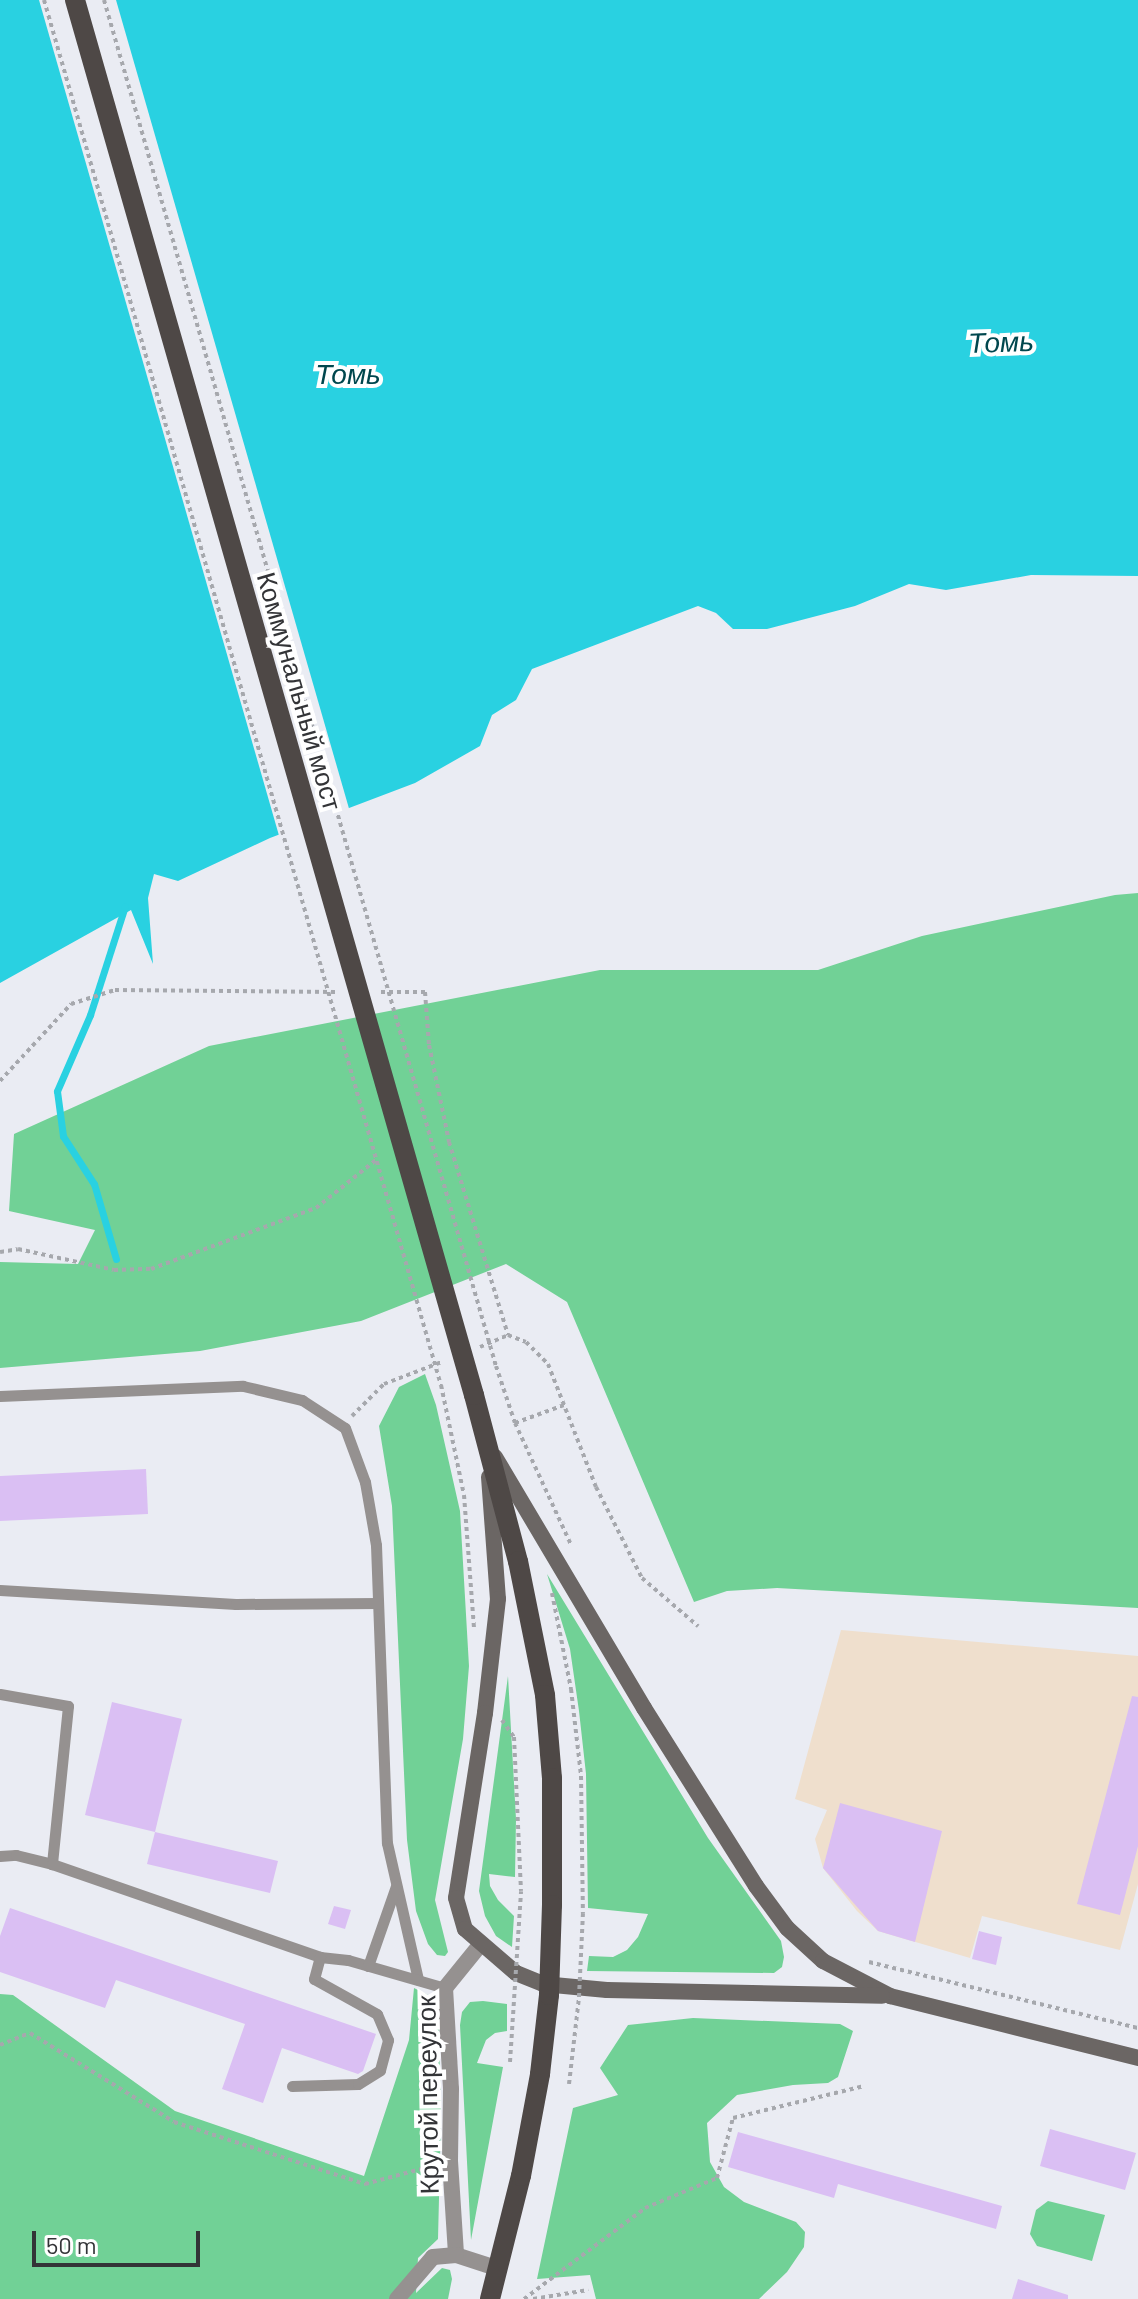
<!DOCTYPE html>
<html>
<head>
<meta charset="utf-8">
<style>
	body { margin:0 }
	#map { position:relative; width:1138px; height:2299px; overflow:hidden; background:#eaecf3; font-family:Barlow,sans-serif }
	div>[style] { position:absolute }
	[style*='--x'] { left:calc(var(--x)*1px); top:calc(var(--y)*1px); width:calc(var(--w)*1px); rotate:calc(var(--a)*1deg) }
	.industrial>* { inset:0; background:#efdfcd }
	.green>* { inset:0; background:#71d196 }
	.water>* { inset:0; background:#29d1e1 }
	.pier>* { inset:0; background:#eaecf3 }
	.stream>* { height:7px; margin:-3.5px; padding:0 3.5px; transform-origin:3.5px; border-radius:3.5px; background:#29d1e1 }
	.building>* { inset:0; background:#dabff3 }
	.path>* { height:4px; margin-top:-2px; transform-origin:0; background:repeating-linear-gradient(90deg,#a6a8ad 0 4px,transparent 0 8px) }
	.lane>* { height:11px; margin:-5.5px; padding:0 5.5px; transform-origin:5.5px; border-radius:5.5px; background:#959190 }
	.street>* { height:16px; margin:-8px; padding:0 8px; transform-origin:8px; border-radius:8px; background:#959190 }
	.secondary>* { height:16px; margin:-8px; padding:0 8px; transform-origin:8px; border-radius:8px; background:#6b6664 }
	.primary>* { height:20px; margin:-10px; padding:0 10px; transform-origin:10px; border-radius:10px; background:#4e4846 }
	.path-bridge>* { height:4px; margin-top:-2px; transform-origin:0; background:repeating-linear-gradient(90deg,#a6a8ad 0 4px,transparent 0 8px) }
	.primary-bridge>* { height:20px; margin:-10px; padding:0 10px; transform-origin:10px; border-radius:10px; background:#4e4846 }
	span { translate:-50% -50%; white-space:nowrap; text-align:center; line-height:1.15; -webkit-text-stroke:8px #fff; paint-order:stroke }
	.street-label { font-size:26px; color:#333437 }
	.water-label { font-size:28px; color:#00474e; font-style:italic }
	.scale { position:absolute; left:32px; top:2231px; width:168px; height:36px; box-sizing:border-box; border:4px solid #333437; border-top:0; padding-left:10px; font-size:24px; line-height:28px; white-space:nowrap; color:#333437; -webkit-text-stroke:6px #fff; paint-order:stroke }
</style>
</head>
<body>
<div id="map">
	<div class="industrial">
		<div style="clip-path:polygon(841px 1630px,1138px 1656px,1138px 1884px,1120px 1950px,982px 1916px,970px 1958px,878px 1931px,857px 1911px,823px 1868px,815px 1839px,827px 1810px,795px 1799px)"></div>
	</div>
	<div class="green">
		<div style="clip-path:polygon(1138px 893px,1138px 1608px,777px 1588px,727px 1591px,694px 1602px,567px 1302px,506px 1264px,361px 1321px,200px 1351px,0 1368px,0 1262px,78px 1264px,95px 1230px,9px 1211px,14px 1134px,209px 1046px,600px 970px,818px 970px,922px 936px,1115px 895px)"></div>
		<div style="clip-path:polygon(425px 1374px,436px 1405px,460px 1511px,469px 1666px,463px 1739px,435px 1900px,448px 1952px,445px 1956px,437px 1955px,428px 1944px,416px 1911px,407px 1840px,392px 1506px,379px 1426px,399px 1387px)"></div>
		<div style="clip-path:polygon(547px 1574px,708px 1838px,781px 1941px,784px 1957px,782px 1967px,774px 1973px,587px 1971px,589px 1956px,613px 1957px,627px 1950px,638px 1937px,648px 1914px,588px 1908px,586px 1774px,579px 1711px,570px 1649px)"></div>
		<div style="clip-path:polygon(508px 1676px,516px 1819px,515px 1877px,489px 1874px,490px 1886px,498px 1900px,514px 1916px,512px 1947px,496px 1936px,485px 1916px,479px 1891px)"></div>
		<div style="clip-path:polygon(414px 1988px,438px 2000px,441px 2116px,438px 2239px,418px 2258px,416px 2293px,442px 2268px,450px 2270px,452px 2279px,448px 2299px,0 2299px,0 1994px,13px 1995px,175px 2111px,364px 2176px,409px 2040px)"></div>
		<div style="clip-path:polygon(483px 2001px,507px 2004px,507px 2031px,495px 2033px,486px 2040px,477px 2063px,503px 2067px,471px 2240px,460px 2025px,462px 2012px,470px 2002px)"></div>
		<div style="clip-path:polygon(693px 2018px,840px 2024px,853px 2031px,838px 2077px,828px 2083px,793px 2085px,737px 2095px,707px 2123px,710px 2162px,724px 2187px,744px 2202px,796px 2222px,805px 2232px,804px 2247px,787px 2272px,759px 2299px,596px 2299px,590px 2275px,537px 2279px,573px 2108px,618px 2095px,600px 2068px,628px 2025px)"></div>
		<div style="clip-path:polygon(1048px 2201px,1105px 2215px,1092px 2261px,1037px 2246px,1030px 2234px,1036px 2210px)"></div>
	</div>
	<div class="water">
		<div style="clip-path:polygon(0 0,1138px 0,1138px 576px,1031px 575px,946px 590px,909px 584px,855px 606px,767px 629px,733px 629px,716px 613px,698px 606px,532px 669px,516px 700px,492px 715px,480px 746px,415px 783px,270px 838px,178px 881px,154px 874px,148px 898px,153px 964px,131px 910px,0 983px)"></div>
	</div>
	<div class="pier">
		<div style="clip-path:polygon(39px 0,116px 0,350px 812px,280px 839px)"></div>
	</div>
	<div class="stream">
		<div style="--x:116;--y:1259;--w:78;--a:-106.3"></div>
		<div style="--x:94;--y:1184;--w:57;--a:-122.9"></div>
		<div style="--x:63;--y:1136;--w:45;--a:-97.6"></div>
		<div style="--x:57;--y:1091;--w:83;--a:-66.5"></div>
		<div style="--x:90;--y:1015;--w:114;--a:-72.2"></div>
	</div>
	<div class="building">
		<div style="clip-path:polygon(146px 1469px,148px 1514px,0 1521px,0 1476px)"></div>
		<div style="clip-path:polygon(1132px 1696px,1138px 1697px,1138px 1846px,1120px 1915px,1077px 1904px)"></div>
		<div style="clip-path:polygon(112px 1702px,182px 1719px,155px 1832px,85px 1815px)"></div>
		<div style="clip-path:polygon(840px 1803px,942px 1831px,915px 1942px,878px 1931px,823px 1868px)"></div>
		<div style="clip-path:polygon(155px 1832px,278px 1861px,270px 1893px,147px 1864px)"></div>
		<div style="clip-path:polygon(334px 1906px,351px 1910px,345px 1929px,328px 1924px)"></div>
		<div style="clip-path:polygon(10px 1908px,376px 2034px,363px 2071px,358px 2074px,282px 2048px,263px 2103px,222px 2089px,245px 2024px,116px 1980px,105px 2008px,0 1972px,0 1936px)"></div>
		<div style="clip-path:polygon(979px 1931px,1002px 1937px,996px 1965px,972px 1959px)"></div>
		<div style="clip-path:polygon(1050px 2129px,1136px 2153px,1125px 2190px,1040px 2166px)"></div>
		<div style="clip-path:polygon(738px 2132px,1002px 2206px,996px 2229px,838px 2184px,834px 2198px,728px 2167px)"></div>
		<div style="clip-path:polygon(1018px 2279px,1068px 2295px,1068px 2299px,1012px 2299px)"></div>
	</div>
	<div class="path">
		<div style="--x:381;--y:992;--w:44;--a:0"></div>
		<div style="--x:425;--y:992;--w:53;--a:85.7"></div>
		<div style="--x:429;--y:1045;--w:99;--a:78.3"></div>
		<div style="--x:449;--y:1142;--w:202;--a:73"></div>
		<div style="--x:0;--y:1081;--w:105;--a:-47.3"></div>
		<div style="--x:71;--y:1004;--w:46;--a:-17.7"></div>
		<div style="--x:115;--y:990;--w:221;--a:0.5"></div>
		<div style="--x:0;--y:1252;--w:18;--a:-9"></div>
		<div style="--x:18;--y:1249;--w:98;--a:12.3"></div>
		<div style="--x:114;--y:1270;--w:37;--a:-2"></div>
		<div style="--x:151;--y:1269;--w:176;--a:-20.3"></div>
		<div style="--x:316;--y:1208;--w:77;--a:-38.7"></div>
		<div style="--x:480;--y:1347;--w:30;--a:-23"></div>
		<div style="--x:508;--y:1335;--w:19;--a:21"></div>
		<div style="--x:526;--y:1342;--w:31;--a:45"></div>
		<div style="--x:548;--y:1364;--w:132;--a:68.7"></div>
		<div style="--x:596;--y:1487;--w:102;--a:63.2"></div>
		<div style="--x:642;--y:1578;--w:74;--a:40.6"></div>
		<div style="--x:496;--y:1366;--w:60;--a:71.6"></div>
		<div style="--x:515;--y:1423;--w:134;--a:65.3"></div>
		<div style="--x:441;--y:1385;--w:112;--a:78.2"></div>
		<div style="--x:464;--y:1495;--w:133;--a:85.7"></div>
		<div style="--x:352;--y:1416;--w:45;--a:-45"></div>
		<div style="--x:384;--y:1384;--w:62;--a:-20.8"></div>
		<div style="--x:515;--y:1423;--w:52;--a:-20.2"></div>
		<div style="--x:552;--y:1593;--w:98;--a:78.8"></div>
		<div style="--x:571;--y:1689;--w:88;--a:83.4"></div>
		<div style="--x:581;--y:1776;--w:137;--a:89.2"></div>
		<div style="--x:502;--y:1720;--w:21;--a:55"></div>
		<div style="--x:514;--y:1737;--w:154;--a:87.4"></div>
		<div style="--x:869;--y:1962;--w:277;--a:13.8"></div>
		<div style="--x:0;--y:2045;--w:32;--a:-22"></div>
		<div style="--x:30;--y:2033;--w:169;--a:31.7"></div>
		<div style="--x:174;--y:2122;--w:201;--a:18"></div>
		<div style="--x:365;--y:2184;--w:69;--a:-15"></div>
		<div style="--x:524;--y:2299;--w:151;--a:-36.9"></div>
		<div style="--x:645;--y:2208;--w:78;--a:-22.6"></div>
		<div style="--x:717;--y:2178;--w:62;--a:-75.1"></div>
		<div style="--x:733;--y:2118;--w:135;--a:-13.7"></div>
		<div style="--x:533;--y:2299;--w:56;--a:-9.3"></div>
	</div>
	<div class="lane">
		<div style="--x:0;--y:1396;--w:243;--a:-2.4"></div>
		<div style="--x:243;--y:1386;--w:61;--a:13.3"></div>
		<div style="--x:302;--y:1400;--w:51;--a:33.1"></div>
		<div style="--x:345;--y:1428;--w:58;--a:69.7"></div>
		<div style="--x:365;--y:1482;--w:64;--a:80.1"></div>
		<div style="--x:376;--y:1545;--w:298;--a:87.9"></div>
		<div style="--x:387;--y:1843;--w:140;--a:77.2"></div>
		<div style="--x:0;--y:1590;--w:236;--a:3.4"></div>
		<div style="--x:236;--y:1604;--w:142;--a:-0.4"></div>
		<div style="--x:0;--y:1694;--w:69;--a:10"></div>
		<div style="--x:68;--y:1706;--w:159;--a:95.8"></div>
		<div style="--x:0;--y:1856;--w:16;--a:-4"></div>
		<div style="--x:16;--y:1855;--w:37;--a:14"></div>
		<div style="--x:52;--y:1864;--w:284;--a:19.1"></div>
		<div style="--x:320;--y:1957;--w:28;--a:6"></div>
		<div style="--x:348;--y:1960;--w:101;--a:16.1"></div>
		<div style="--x:368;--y:1966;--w:85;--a:-70.7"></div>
		<div style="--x:292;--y:2086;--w:66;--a:-1.7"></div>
		<div style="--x:358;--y:2084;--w:26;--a:-32"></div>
		<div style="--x:380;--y:2070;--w:31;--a:-75"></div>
		<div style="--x:388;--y:2040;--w:28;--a:-113"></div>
		<div style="--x:377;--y:2014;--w:72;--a:-150.9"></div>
		<div style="--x:314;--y:1979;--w:23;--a:-75"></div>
	</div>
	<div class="street">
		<div style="--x:480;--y:1945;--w:55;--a:129.1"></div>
		<div style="--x:445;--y:1988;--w:101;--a:86.6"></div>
		<div style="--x:451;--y:2089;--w:72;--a:90.8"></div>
		<div style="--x:450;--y:2161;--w:94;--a:86.3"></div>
		<div style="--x:456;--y:2255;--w:45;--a:18"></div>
		<div style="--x:397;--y:2299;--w:55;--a:-49.4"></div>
		<div style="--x:433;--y:2257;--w:23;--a:-5"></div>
	</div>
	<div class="secondary">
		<div style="--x:495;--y:1457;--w:292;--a:59.3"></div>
		<div style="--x:644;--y:1708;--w:210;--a:57.8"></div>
		<div style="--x:756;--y:1886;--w:52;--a:53.6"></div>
		<div style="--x:787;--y:1928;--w:49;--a:42.5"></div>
		<div style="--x:823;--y:1961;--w:76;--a:27.6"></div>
		<div style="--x:890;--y:1996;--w:256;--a:14"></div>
		<div style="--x:489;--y:1477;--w:122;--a:85.8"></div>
		<div style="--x:498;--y:1599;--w:115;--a:96.5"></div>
		<div style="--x:485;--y:1713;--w:187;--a:98.9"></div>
		<div style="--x:456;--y:1898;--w:32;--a:74"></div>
		<div style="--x:465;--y:1929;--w:67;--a:40.8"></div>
		<div style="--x:516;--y:1973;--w:29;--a:22"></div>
		<div style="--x:543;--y:1984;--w:64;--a:5.4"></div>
		<div style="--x:607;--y:1990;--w:275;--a:1.2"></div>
	</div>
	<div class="primary">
		<div style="--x:474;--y:1395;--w:172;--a:75.2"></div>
		<div style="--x:518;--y:1561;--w:137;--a:78.6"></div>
		<div style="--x:545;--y:1695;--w:83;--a:85.2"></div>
		<div style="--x:552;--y:1778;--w:127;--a:90"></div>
		<div style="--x:490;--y:2299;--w:127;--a:-75.9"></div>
		<div style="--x:521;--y:2176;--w:104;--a:-79.4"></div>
	</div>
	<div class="path-bridge">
		<div style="--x:44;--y:0;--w:1441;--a:74.01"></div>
		<div style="--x:104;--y:0;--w:1421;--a:73.99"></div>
		<div style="--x:510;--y:2062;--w:171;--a:-86.3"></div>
		<div style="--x:569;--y:2084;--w:88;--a:-83.4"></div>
		<div style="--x:579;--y:1997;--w:84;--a:-87.3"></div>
	</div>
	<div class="primary-bridge">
		<div style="--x:75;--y:0;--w:1451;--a:74.04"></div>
		<div style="--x:540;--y:2074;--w:80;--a:-83.5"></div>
		<div style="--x:549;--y:1995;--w:90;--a:-88.1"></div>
	</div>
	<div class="street-label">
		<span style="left:300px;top:691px;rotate:74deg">Коммунальный мост</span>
		<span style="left:427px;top:2095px;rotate:-91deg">Крутой переулок</span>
	</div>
	<div class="water-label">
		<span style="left:1001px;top:341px;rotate:-2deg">Томь</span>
		<span style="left:348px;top:373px">Томь</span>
	</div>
	<div class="scale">50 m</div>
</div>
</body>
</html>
